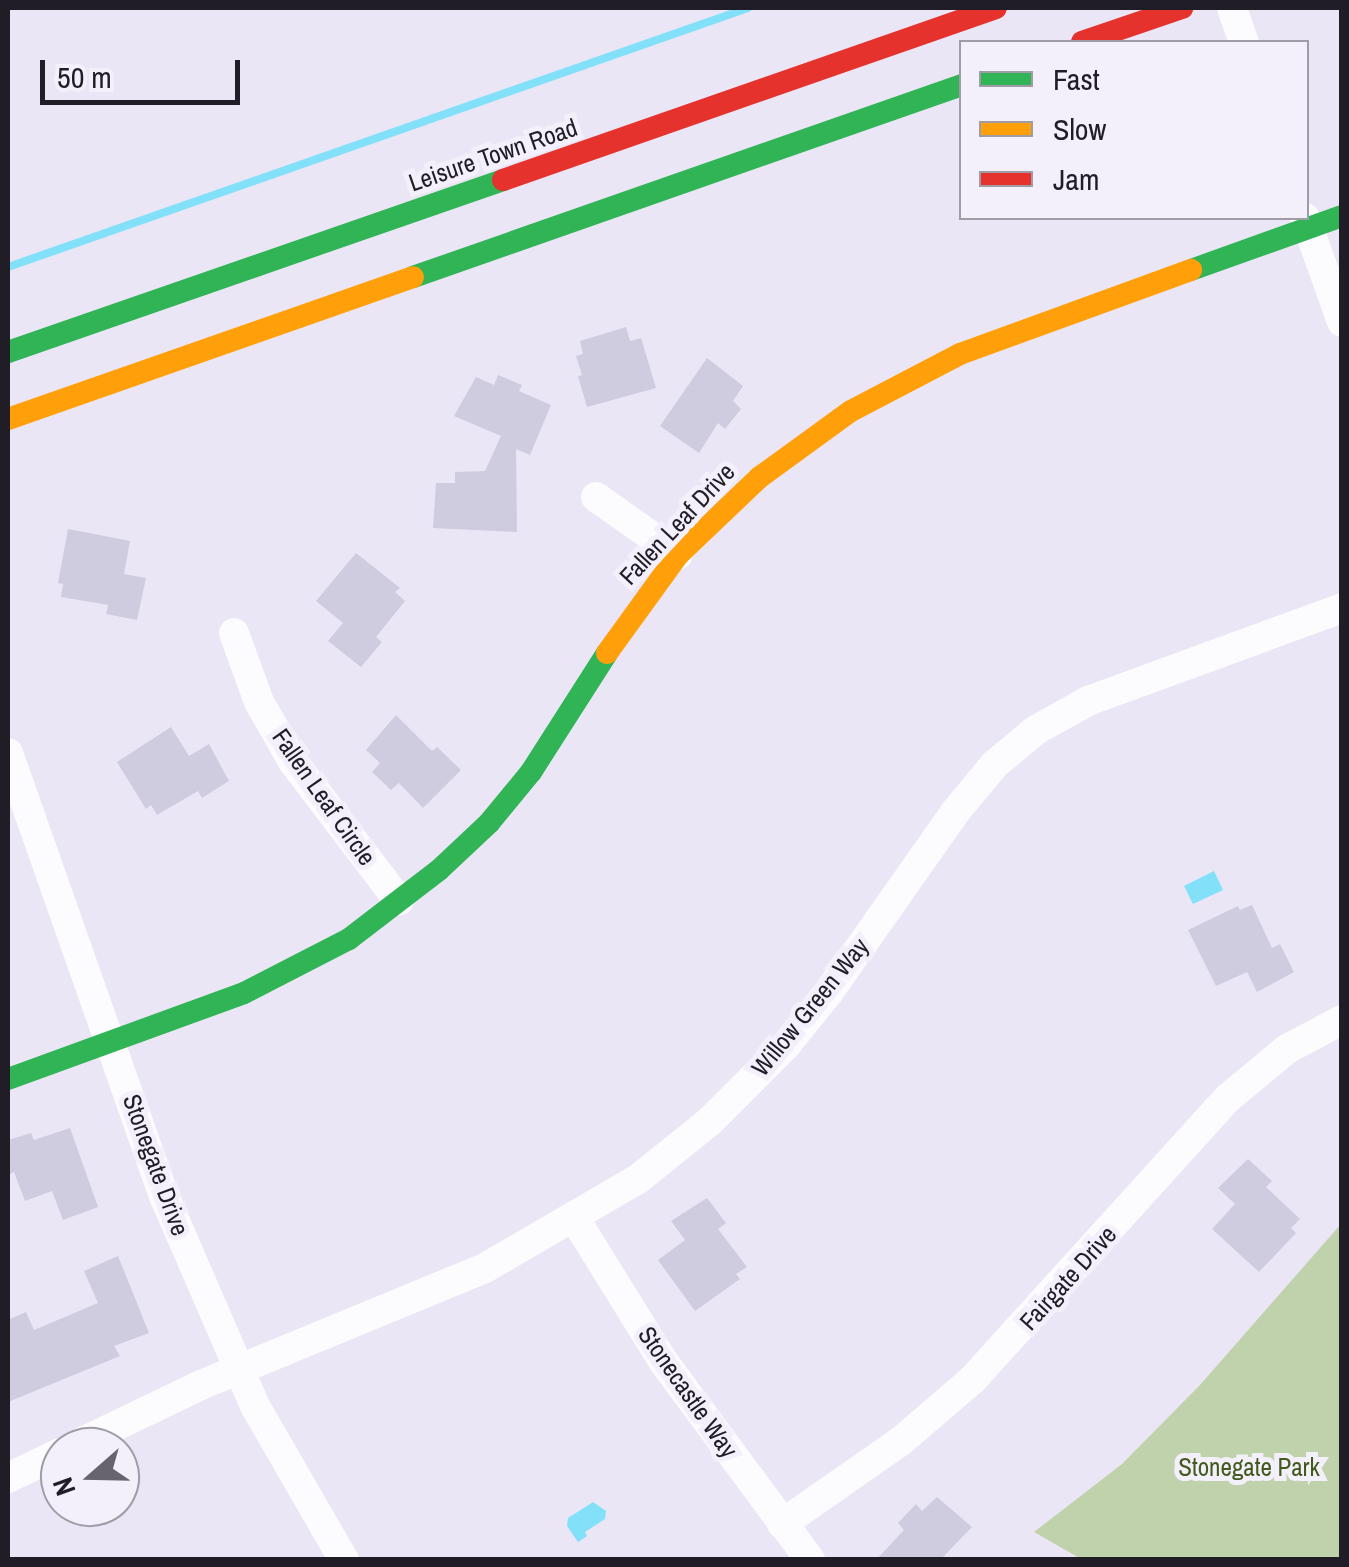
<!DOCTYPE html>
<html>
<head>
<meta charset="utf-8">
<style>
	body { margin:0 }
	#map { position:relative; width:1349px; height:1567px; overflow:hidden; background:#eae6f6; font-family:"Archivo Narrow",sans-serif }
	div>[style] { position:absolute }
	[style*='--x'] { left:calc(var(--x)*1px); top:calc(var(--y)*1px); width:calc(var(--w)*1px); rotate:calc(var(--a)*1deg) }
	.green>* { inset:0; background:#c0d2ab }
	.water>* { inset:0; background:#82e0f9 }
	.stream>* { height:8px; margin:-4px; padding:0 4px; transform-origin:4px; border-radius:4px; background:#82e0f9 }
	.building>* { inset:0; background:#cfccdf }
	.street>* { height:30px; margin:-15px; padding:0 15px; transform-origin:15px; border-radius:15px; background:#fcfbfe }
	.fast>* { height:22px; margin:-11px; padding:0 11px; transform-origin:11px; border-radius:11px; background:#30b455 }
	.slow>* { height:22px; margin:-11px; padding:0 11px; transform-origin:11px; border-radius:11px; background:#ff9f0a }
	.jam>* { height:22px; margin:-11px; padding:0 11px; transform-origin:11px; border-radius:11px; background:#e5322d }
	span { translate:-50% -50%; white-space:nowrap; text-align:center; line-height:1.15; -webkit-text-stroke:10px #f3f0fb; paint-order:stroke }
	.street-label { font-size:25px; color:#201d27 }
	.park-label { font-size:25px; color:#435a1d }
	.frame { position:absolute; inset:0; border:10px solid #201d27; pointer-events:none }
	.legend { position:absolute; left:959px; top:40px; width:350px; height:180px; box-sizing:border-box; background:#f3f0fb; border:2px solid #9f9ca6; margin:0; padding:12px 18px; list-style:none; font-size:30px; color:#201d27 }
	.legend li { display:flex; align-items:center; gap:20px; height:50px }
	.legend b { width:50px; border:2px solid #9f9ca6 }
	.north { position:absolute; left:40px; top:1427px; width:100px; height:100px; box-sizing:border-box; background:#f3f0fb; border:2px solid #9f9ca6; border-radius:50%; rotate:250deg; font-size:28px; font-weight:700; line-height:40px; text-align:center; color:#201d27 }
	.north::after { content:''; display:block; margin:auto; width:35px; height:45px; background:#67636f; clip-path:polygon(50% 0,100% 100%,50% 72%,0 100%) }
	.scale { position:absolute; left:40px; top:60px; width:200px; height:45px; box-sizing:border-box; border:5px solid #201d27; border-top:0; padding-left:12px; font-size:30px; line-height:35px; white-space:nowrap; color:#201d27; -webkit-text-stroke:8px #f3f0fb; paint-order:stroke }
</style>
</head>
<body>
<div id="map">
	<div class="green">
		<div style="clip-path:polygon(1341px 1224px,1341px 1559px,1081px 1559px,1034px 1532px,1122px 1464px,1200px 1385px)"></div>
	</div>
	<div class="water">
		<div style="clip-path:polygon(1214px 871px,1223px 890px,1193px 904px,1184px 886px)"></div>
		<div style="clip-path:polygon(593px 1502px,606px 1511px,605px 1519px,585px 1532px,587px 1536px,578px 1542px,567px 1526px,568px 1518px)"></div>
	</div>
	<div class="stream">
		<div style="--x:8;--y:267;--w:784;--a:-19.29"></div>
	</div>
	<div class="building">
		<div style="clip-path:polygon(626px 327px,630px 341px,641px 338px,656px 388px,587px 407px,578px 376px,582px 375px,576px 356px,583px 354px,580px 341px)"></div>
		<div style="clip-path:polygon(707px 358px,743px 386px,733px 401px,741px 409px,725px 429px,718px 423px,699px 453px,660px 426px)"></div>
		<div style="clip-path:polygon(498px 375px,522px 385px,519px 391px,551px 405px,530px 455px,516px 449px,517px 532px,433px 528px,436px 483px,455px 483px,455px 472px,485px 471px,501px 436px,454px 416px,476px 377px,494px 385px)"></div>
		<div style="clip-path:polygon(68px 529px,130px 541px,124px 574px,146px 578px,137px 620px,106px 614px,108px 605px,61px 597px,63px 584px,58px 583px)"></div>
		<div style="clip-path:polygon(356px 553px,400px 588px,395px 592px,405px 601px,376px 637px,382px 642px,361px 667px,328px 641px,343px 623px,316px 601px)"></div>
		<div style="clip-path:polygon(396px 715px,432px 751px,437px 747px,461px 770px,423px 808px,399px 783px,391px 790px,372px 772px,380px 763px,366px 750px)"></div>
		<div style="clip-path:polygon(171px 727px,189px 756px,209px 744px,229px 781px,202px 798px,198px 791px,157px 815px,151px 805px,146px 809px,117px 762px)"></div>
		<div style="clip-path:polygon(1252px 905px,1272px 948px,1280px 944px,1294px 972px,1257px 992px,1247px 972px,1216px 986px,1188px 930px,1238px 906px,1240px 910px)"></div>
		<div style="clip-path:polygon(70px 1128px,98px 1207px,63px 1220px,52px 1191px,25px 1201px,14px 1172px,8px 1175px,8px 1140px,31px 1133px,34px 1140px)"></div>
		<div style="clip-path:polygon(1248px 1159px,1272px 1181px,1266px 1187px,1300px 1219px,1291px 1228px,1296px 1233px,1259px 1272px,1212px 1229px,1235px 1204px,1218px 1188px)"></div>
		<div style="clip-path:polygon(707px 1198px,726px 1223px,718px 1229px,747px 1267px,736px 1274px,740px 1279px,695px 1311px,658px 1260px,685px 1240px,671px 1221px)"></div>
		<div style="clip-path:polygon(118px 1256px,149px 1333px,114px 1346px,120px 1356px,8px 1402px,8px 1320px,26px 1312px,34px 1330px,98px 1303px,84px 1271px)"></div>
		<div style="clip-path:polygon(937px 1497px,972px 1527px,940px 1560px,876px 1560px,904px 1530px,898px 1523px,916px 1504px,922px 1511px)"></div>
	</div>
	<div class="street">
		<div style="--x:1232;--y:8;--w:36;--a:71"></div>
		<div style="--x:1305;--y:218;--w:110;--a:70.4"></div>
		<div style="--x:596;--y:497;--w:100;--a:35.3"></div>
		<div style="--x:234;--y:633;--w:73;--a:70.1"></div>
		<div style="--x:259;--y:702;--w:70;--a:60.2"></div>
		<div style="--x:294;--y:763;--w:173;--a:52.7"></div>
		<div style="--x:8;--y:753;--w:472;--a:70.6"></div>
		<div style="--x:165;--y:1198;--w:227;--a:66.6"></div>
		<div style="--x:255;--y:1406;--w:178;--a:60"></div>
		<div style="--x:575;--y:1219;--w:167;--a:58.2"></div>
		<div style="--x:663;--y:1361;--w:247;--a:53.5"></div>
		<div style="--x:72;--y:1447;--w:143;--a:-25.7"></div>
		<div style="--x:201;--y:1385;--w:307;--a:-22.4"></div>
		<div style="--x:485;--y:1268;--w:177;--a:-30.2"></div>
		<div style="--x:638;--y:1179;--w:91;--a:-38.8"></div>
		<div style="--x:709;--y:1122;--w:109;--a:-45"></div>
		<div style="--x:786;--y:1045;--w:67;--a:-51.1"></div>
		<div style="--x:828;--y:993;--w:223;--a:-54.9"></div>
		<div style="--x:956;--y:811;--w:61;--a:-50.3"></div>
		<div style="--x:995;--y:764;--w:53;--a:-39.7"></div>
		<div style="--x:1036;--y:730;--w:60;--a:-29.1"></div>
		<div style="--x:1088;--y:701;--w:270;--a:-20.1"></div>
		<div style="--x:8;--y:1478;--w:58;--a:-25.7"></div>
		<div style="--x:782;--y:1524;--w:145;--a:-34.9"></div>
		<div style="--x:901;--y:1441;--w:95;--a:-40.7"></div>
		<div style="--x:973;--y:1379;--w:379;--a:-47.8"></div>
		<div style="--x:1228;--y:1098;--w:77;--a:-39.7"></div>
		<div style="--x:1287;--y:1049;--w:62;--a:-27.8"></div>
	</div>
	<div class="fast">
		<div style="--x:1191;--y:270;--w:160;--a:-19.7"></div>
		<div style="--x:413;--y:277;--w:582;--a:-19.28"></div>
		<div style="--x:8;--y:352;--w:524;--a:-19.16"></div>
		<div style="--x:8;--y:1079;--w:251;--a:-20"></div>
		<div style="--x:244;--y:993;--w:118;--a:-27.2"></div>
		<div style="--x:349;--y:939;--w:113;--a:-37.5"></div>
		<div style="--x:439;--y:870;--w:69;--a:-43.2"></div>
		<div style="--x:489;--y:823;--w:66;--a:-50.5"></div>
		<div style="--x:531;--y:772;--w:141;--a:-57.4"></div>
	</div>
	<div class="slow">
		<div style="--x:8;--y:419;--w:429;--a:-19.3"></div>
		<div style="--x:607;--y:653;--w:121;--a:-54.1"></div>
		<div style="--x:678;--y:555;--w:113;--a:-43.6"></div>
		<div style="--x:760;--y:477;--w:112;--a:-36"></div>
		<div style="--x:851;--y:411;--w:123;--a:-27.6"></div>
		<div style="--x:960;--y:354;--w:246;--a:-20"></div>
	</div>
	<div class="jam">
		<div style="--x:1082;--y:42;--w:106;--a:-18.8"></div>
		<div style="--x:503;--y:180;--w:522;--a:-19.23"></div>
	</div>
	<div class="street-label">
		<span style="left:493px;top:155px;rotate:-19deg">Leisure Town Road</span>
		<span style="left:677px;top:524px;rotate:-47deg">Fallen Leaf Drive</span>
		<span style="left:324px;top:797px;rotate:55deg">Fallen Leaf Circle</span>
		<span style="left:810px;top:1007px;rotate:-51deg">Willow Green Way</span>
		<span style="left:156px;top:1165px;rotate:70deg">Stonegate Drive</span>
		<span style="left:1068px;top:1278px;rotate:-48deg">Fairgate Drive</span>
		<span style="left:688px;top:1392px;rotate:55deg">Stonecastle Way</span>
	</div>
	<div class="park-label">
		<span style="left:1249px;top:1467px">Stonegate Park</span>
	</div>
	<div class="frame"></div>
	<ul class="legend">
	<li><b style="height:12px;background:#30b455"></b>Fast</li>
	<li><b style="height:12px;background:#ff9f0a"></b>Slow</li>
	<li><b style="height:12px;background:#e5322d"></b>Jam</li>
	</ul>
	<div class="north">N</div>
	<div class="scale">50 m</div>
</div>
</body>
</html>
